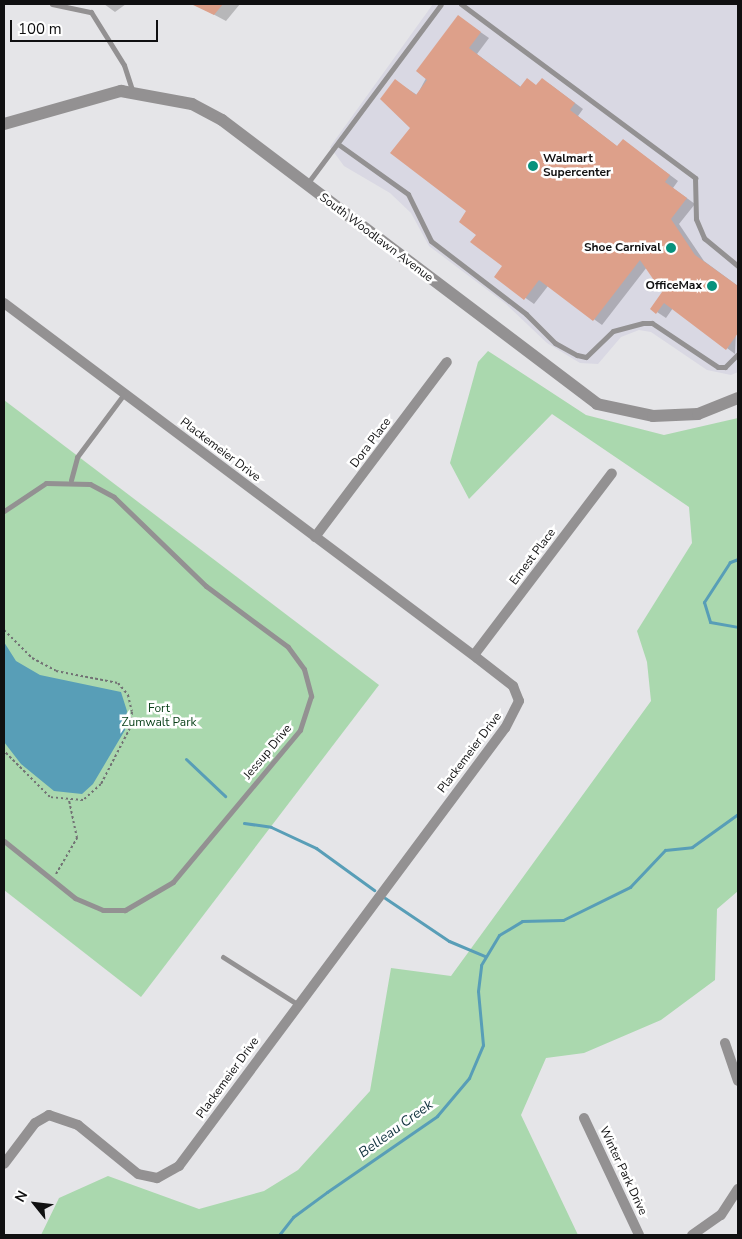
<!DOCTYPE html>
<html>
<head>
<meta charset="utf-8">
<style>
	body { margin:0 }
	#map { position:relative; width:742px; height:1239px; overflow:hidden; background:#e5e5e8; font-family:"Nunito Sans",sans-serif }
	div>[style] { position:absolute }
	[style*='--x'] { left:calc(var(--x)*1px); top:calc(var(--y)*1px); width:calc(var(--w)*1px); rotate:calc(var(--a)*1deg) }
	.built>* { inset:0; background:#d9d8e3 }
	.green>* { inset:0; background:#aad8ae }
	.water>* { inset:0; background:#589eb7 }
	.shadow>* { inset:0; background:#0003 }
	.stream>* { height:3px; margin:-1.5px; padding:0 1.5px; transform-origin:1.5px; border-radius:1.5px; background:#589eb7 }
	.building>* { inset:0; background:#dda08a }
	.path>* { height:2px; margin-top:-1px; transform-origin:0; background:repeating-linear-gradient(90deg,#727274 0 2.5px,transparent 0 5px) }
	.service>* { height:5px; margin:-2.5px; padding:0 2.5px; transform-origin:2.5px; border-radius:2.5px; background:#939192 }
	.minor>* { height:10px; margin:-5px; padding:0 5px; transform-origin:5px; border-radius:5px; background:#939192 }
	.tertiary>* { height:12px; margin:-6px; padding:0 6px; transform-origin:6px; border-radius:6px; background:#939192 }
	.dots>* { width:14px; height:14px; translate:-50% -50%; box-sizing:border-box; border:2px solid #fff; border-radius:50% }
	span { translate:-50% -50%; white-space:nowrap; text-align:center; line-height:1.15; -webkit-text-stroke:5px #fff; paint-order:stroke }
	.poi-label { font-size:12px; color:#101011; font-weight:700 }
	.left { translate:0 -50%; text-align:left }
	.right { translate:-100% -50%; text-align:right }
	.street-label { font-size:12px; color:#101011 }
	.park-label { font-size:12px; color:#073e16 }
	.water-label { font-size:14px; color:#0e303c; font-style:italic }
	.frame { position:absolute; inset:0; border:5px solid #101011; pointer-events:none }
	.north { position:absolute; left:10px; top:1179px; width:50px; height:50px; -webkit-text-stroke:4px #fff; paint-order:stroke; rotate:299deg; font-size:14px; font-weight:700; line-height:20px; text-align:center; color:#101011 }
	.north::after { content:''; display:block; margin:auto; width:18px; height:22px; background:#101011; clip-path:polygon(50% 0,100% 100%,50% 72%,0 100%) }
	.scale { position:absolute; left:10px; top:20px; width:148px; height:22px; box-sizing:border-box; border:2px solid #101011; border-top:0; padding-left:6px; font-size:15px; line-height:18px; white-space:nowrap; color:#101011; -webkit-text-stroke:4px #fff; paint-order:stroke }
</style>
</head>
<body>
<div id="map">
	<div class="built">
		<div style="clip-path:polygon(433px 4px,738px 4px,738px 372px,731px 375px,707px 370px,651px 332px,639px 330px,621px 337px,598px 364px,580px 363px,547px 343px,506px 304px,429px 246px,411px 213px,390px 193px,344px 166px,330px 147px)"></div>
	</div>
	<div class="green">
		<div style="clip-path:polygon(488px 351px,586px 415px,664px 435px,738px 418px,738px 891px,717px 909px,715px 980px,661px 1020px,584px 1053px,546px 1058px,521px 1115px,578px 1235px,41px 1235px,59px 1198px,108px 1176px,199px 1209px,264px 1191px,298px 1170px,370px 1091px,391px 968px,451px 976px,651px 701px,647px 662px,637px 631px,692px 543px,689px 507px,552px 414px,469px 499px,450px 463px,478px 362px)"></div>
		<div style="clip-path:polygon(4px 400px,379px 685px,141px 997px,4px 890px)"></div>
	</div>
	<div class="water">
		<div style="clip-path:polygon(4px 642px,16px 661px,40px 675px,121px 692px,127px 711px,125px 730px,93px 784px,82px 794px,54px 791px,21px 764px,4px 742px)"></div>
	</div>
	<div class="shadow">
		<div style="clip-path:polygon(104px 4px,126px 4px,115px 12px)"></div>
		<div style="clip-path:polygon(194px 4px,240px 4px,226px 21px)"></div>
		<div style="clip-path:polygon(459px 17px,489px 38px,477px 54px,521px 87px,537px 86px,542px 80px,551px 85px,583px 109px,578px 116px,618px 147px,623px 140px,678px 181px,673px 188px,695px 204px,679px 224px,704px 261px,738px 286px,735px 354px,673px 308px,666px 318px,657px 312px,664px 292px,647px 267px,602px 325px,548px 286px,534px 304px,496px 277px,504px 266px,478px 234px,468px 211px,411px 128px,396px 81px,417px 95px)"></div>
	</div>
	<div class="stream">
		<div style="--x:738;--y:559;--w:9;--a:159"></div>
		<div style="--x:730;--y:562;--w:48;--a:123"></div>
		<div style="--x:704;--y:602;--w:21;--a:73"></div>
		<div style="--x:710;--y:622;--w:28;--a:10"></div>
		<div style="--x:186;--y:759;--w:54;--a:43.5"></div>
		<div style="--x:244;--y:823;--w:27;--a:8"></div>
		<div style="--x:271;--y:827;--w:50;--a:25"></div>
		<div style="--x:316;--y:848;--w:72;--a:35.9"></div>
		<div style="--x:385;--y:898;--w:77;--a:33.9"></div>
		<div style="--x:449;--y:941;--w:39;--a:23"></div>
		<div style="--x:279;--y:1235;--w:23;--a:-52"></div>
		<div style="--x:293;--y:1217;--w:42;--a:-36.3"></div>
		<div style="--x:327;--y:1192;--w:134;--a:-34.6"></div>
		<div style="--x:437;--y:1116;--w:50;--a:-49.9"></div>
		<div style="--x:469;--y:1078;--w:36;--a:-67"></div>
		<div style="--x:483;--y:1045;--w:54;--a:-95.3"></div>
		<div style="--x:478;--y:991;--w:26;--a:-83"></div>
		<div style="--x:481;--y:965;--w:35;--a:-59"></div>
		<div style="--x:499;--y:935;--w:27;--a:-31"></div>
		<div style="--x:522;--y:921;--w:41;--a:-1.4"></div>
		<div style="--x:563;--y:920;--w:75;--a:-26.2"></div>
		<div style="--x:630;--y:887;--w:51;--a:-46.6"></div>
		<div style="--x:665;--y:850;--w:27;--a:-6"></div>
		<div style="--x:692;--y:847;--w:57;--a:-35.7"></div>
	</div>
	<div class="building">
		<div style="clip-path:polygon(191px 4px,223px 4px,214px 15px)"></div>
		<div style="clip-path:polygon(458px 15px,481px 32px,469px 48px,520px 87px,527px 78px,536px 85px,542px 78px,575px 103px,570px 110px,617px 146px,623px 139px,670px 175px,665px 182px,687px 198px,671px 219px,695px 255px,738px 286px,738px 333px,726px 350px,664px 303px,656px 314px,650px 309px,662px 292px,640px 260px,593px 321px,539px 280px,524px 300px,494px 277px,502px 266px,470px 242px,476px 235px,459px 222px,466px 211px,390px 153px,410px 128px,380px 99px,395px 79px,416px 95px,427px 80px,416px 71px)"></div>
	</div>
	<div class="path">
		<div style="--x:4;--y:630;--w:40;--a:45"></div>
		<div style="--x:32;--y:658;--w:27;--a:28"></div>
		<div style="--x:56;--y:671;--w:63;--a:11"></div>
		<div style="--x:118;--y:683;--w:16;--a:50"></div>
		<div style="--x:128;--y:695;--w:17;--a:77"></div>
		<div style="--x:132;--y:712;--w:16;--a:97"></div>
		<div style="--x:130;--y:728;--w:63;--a:117.4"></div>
		<div style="--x:101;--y:784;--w:24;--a:138"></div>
		<div style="--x:83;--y:800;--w:33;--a:-175"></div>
		<div style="--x:50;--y:797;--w:65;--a:-135"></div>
		<div style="--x:56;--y:874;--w:42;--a:-59.7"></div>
		<div style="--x:77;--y:838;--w:38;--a:-102"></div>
	</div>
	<div class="service">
		<div style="--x:52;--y:4;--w:40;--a:12"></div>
		<div style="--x:91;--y:12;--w:62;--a:58.1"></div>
		<div style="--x:124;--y:65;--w:28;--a:72"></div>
		<div style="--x:461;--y:4;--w:292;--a:36.6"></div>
		<div style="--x:695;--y:178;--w:41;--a:88.6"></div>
		<div style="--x:696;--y:219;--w:21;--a:67"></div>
		<div style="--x:704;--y:238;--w:44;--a:39.5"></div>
		<div style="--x:338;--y:144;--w:86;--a:35.5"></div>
		<div style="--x:408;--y:194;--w:52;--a:63.9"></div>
		<div style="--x:431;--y:241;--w:120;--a:37.5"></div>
		<div style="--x:526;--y:314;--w:41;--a:45"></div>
		<div style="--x:555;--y:343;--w:25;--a:29"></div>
		<div style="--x:577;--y:355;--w:9;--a:13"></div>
		<div style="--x:586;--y:357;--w:37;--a:-44"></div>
		<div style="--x:613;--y:331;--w:31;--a:-15"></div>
		<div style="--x:643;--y:323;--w:9;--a:0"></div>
		<div style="--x:652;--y:323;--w:79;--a:33.7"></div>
		<div style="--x:718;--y:367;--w:7;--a:0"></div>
		<div style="--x:725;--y:367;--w:18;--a:-45"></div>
		<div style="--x:307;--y:184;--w:224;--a:-53.3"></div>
		<div style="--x:71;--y:480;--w:24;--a:-75"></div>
		<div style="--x:77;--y:457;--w:79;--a:-53.3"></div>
		<div style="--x:4;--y:511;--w:50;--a:-33.7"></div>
		<div style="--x:46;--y:483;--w:44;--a:1.3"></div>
		<div style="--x:90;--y:484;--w:27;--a:28"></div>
		<div style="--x:114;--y:497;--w:128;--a:44.1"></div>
		<div style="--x:206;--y:586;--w:102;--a:36.6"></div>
		<div style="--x:288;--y:647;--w:27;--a:54"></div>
		<div style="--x:304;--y:669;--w:28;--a:75"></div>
		<div style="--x:311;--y:696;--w:36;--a:108"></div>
		<div style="--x:300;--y:730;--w:198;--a:129.9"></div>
		<div style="--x:173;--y:882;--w:56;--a:149.7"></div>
		<div style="--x:125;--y:910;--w:22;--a:180"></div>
		<div style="--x:103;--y:910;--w:30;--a:-157"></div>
		<div style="--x:75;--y:898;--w:91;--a:-141.2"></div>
		<div style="--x:223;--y:957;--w:88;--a:32.4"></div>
	</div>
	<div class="minor">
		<div style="--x:4;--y:303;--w:591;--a:36.89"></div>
		<div style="--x:477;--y:658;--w:46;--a:37.9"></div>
		<div style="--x:513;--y:686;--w:16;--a:68"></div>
		<div style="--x:519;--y:701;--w:30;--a:117"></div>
		<div style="--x:505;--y:728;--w:546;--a:126.66"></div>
		<div style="--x:179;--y:1166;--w:25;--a:151"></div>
		<div style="--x:157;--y:1178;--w:19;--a:-168"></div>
		<div style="--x:138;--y:1174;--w:77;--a:-140.8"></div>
		<div style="--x:78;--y:1125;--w:31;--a:-161"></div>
		<div style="--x:49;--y:1115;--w:16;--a:150"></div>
		<div style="--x:35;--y:1123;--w:51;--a:127.1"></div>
		<div style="--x:315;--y:537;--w:219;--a:-53"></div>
		<div style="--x:474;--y:655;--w:228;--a:-52.8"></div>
		<div style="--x:725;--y:1043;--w:40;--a:71.1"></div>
		<div style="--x:584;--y:1118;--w:129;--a:64.8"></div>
		<div style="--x:692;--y:1235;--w:35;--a:-35"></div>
		<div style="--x:721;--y:1215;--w:31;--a:-57"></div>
	</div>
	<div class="tertiary">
		<div style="--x:4;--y:124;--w:122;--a:-15.8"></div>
		<div style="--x:121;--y:91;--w:72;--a:10.4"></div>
		<div style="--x:192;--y:104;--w:34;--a:28"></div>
		<div style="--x:222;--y:120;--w:470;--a:37.1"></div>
		<div style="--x:597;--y:404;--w:57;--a:12.1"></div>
		<div style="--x:653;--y:416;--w:45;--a:-2.5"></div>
		<div style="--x:698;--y:414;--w:43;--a:-21.8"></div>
	</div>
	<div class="dots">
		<div style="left:533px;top:166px;background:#07927d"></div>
		<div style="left:671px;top:248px;background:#07927d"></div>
		<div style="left:712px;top:286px;background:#07927d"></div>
	</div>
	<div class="poi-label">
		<span class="left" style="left:543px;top:166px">Walmart<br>Supercenter</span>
		<span class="right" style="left:661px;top:248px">Shoe Carnival</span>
		<span class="right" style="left:702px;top:286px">OfficeMax</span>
	</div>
	<div class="street-label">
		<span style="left:376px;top:238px;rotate:37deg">South Woodlawn Avenue</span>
		<span style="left:371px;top:443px;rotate:-53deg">Dora Place</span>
		<span style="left:220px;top:450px;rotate:37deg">Plackemeier Drive</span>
		<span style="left:533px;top:557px;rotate:-53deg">Ernest Place</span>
		<span style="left:268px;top:752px;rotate:-50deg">Jessup Drive</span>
		<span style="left:470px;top:753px;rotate:-53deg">Plackemeier Drive</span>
		<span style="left:228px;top:1078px;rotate:-54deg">Plackemeier Drive</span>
		<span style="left:623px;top:1171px;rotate:65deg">Winter Park Drive</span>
	</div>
	<div class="park-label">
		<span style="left:159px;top:716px">Fort<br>Zumwalt Park</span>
	</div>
	<div class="water-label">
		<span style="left:396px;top:1129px;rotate:-36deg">Belleau Creek</span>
	</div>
	<div class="frame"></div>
	<div class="north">N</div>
	<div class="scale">100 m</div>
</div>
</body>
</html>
